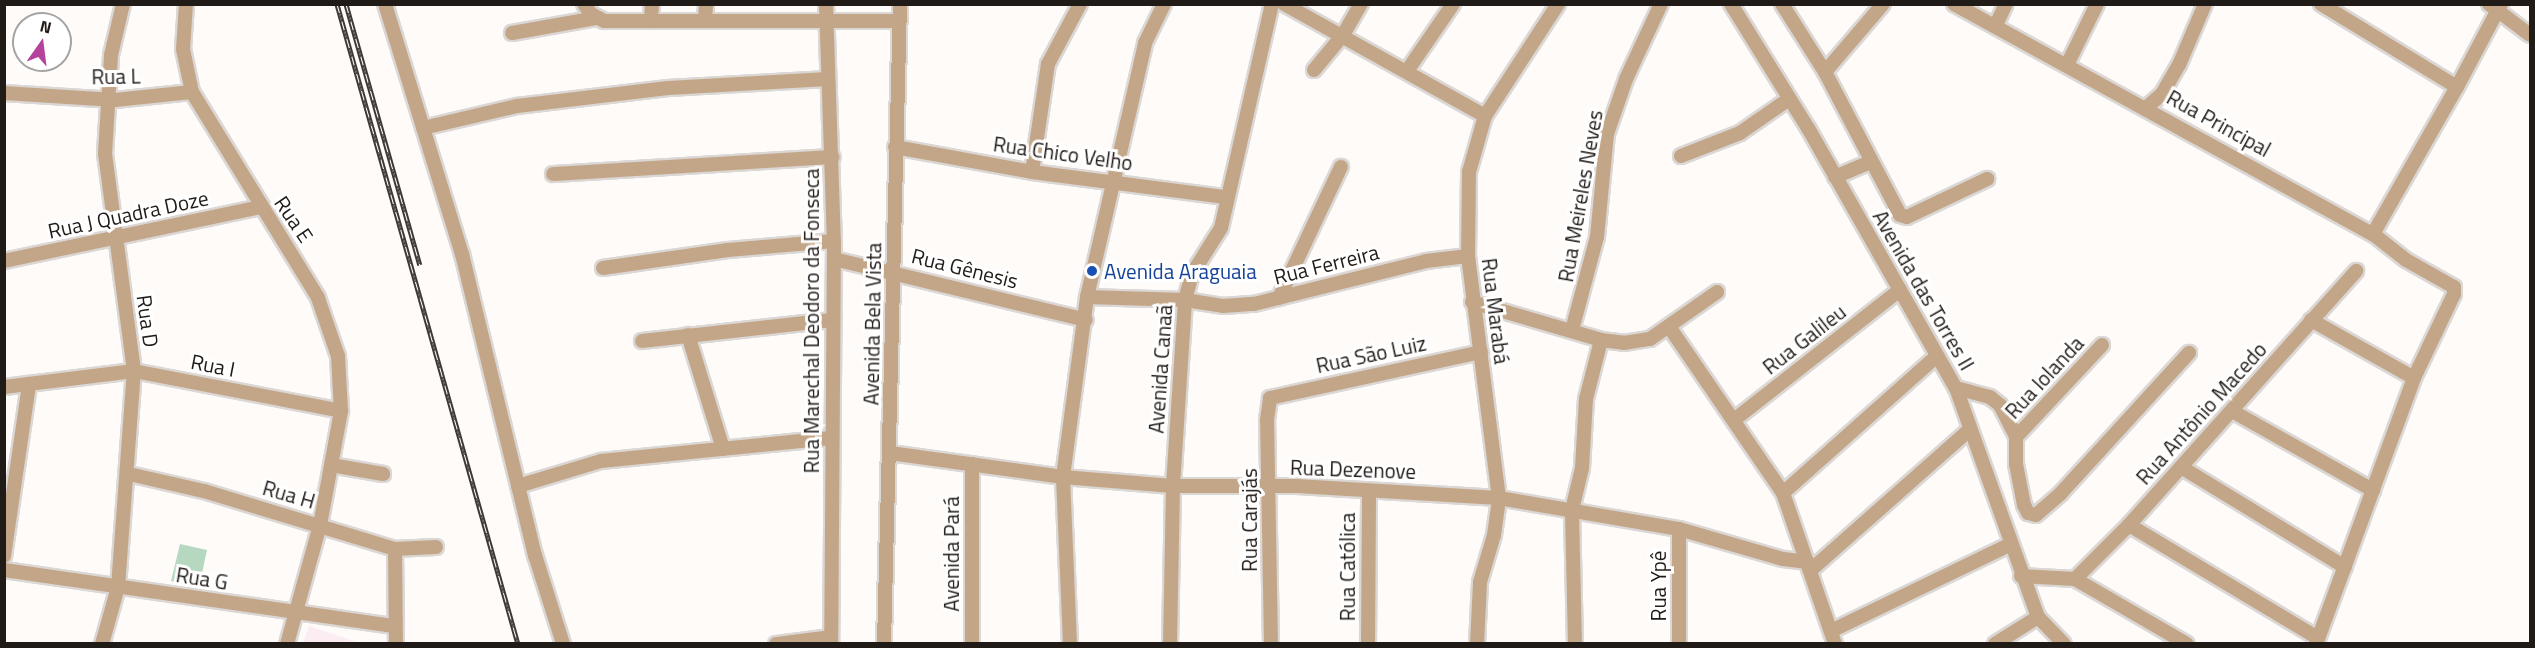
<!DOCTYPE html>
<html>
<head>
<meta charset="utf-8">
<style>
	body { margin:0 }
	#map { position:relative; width:2535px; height:648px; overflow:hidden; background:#fffbf9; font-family:"Titillium Web",sans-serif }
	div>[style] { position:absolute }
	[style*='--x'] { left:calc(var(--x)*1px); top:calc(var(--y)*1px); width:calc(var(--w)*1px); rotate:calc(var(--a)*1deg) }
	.education>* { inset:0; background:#fcedf3 }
	.green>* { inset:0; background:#b6d8c0 }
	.roads { filter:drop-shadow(2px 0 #dbd7d5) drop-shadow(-2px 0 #dbd7d5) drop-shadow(0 2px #dbd7d5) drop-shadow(0 -2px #dbd7d5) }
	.minor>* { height:14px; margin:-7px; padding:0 7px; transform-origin:7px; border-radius:7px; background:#c3a688 }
	.rail>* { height:5px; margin-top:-2.5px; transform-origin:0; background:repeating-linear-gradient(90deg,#fff 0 9px,#3e3936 0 18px); box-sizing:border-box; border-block:2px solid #3e3936 }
	.dots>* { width:16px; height:16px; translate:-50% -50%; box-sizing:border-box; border:3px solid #fff; border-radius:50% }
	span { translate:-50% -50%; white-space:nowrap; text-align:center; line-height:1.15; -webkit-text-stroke:6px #fff; paint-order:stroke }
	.street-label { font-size:21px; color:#211b18 }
	.transit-label { font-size:21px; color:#164399 }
	.left { translate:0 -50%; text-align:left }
	.frame { position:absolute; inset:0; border:6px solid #211b18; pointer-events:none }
	.north { position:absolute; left:12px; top:12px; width:60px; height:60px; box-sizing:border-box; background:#fff; border:2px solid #a6a4a3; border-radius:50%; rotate:14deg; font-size:16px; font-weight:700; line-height:24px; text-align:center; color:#211b18 }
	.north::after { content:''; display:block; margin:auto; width:21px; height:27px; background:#b5429b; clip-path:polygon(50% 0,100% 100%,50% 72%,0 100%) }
</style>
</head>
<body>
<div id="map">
	<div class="education">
		<div style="clip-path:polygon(309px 626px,360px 643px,303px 643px)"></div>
	</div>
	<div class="green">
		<div style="clip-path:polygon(180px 544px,207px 550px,199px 587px,171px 581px)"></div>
	</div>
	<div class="roads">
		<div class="minor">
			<div style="--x:186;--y:4;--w:45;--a:93.8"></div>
			<div style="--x:183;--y:49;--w:44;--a:78.2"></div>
			<div style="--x:192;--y:92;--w:241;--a:58.5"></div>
			<div style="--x:318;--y:298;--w:61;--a:71"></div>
			<div style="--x:338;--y:356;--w:55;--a:86.9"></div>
			<div style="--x:341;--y:411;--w:116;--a:100.4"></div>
			<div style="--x:320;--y:525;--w:123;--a:105.5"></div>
			<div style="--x:385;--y:4;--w:262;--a:72.9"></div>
			<div style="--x:462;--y:254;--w:310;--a:76.4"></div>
			<div style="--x:535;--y:555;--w:93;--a:72.5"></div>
			<div style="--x:584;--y:4;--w:12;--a:55"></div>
			<div style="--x:591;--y:14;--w:15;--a:28"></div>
			<div style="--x:604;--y:21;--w:295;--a:0"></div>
			<div style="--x:826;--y:4;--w:237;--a:88.1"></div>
			<div style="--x:834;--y:241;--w:403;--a:90.4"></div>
			<div style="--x:1284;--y:4;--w:230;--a:29.1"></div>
			<div style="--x:1731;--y:4;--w:146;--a:58.2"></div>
			<div style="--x:1808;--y:128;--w:299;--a:60.4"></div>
			<div style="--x:1956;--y:388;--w:243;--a:70.3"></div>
			<div style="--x:2038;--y:617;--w:37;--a:46"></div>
			<div style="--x:1782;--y:4;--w:80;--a:57.7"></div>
			<div style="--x:1825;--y:72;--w:161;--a:62.3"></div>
			<div style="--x:1900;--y:215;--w:7;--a:16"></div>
			<div style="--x:1907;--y:217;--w:89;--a:-25.4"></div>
			<div style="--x:1954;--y:4;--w:478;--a:28.8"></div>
			<div style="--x:2373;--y:234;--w:42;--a:38.2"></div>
			<div style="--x:2406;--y:260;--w:55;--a:29.4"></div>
			<div style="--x:2454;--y:287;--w:7;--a:90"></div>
			<div style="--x:2454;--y:294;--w:93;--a:115.5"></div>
			<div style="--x:2414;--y:378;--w:283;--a:110.2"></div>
			<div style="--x:2321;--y:4;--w:159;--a:31.4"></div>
			<div style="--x:2457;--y:87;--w:94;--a:-62.1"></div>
			<div style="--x:2489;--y:4;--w:51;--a:37.1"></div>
			<div style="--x:705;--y:20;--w:16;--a:-86"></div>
			<div style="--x:651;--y:21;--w:17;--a:-87"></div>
			<div style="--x:1996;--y:25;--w:23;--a:-65"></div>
			<div style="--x:512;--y:33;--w:85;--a:-10.1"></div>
			<div style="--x:2067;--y:65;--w:68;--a:-63.8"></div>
			<div style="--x:1314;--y:70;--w:45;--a:-50.4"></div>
			<div style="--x:1343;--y:35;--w:36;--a:-60"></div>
			<div style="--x:1407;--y:71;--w:81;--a:-55.5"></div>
			<div style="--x:1825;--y:72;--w:89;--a:-49.5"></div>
			<div style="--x:4;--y:93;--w:111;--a:3.6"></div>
			<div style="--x:115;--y:100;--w:77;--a:-5.9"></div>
			<div style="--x:2147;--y:107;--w:20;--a:-41"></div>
			<div style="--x:2162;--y:94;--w:34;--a:-60"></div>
			<div style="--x:2179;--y:65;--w:66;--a:-66.9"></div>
			<div style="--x:423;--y:128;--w:97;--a:-13.2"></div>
			<div style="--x:517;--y:106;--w:152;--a:-6.8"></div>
			<div style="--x:668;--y:88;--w:160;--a:-3.2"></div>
			<div style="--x:895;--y:147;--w:139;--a:10.3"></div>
			<div style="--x:1032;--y:172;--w:195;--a:7.4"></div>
			<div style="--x:1681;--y:156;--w:63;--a:-21.3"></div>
			<div style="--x:1740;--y:133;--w:60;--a:-34.8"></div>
			<div style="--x:1032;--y:172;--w:109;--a:-81.6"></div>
			<div style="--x:1048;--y:64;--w:68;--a:-61.9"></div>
			<div style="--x:553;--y:174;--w:280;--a:-3.5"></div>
			<div style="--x:1835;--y:177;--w:39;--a:-23"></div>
			<div style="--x:2373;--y:234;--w:169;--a:-60.3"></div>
			<div style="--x:834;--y:259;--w:259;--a:13.6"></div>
			<div style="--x:4;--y:261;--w:262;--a:-11.9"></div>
			<div style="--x:603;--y:268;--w:126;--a:-8.2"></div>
			<div style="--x:728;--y:250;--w:106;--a:-4.9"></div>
			<div style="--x:1087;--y:297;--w:98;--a:1.8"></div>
			<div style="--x:1185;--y:300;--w:38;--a:9"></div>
			<div style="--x:1223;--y:306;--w:31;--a:-4"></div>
			<div style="--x:1254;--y:304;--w:177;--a:-14"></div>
			<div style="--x:1426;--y:261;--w:42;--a:-6.8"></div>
			<div style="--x:1279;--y:298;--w:145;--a:-64.7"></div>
			<div style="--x:1472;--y:302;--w:134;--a:16.4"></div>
			<div style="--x:1601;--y:340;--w:23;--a:7"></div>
			<div style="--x:1624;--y:343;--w:26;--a:-9"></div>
			<div style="--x:1650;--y:339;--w:82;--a:-35"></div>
			<div style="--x:2311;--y:320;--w:118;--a:29.4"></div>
			<div style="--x:1670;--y:328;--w:200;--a:55.6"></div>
			<div style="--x:1783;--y:493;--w:160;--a:71"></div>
			<div style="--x:1572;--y:330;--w:96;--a:-75"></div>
			<div style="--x:1597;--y:237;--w:103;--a:-84.5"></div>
			<div style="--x:1607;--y:134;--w:58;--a:-70.9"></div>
			<div style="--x:1626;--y:79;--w:83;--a:-65"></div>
			<div style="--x:688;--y:335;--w:119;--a:72.9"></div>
			<div style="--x:642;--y:341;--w:191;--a:-6.3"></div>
			<div style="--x:4;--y:387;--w:131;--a:-7"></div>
			<div style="--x:134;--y:371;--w:211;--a:10.9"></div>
			<div style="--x:1956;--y:388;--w:35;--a:15"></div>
			<div style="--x:1990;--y:397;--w:13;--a:39"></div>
			<div style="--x:2000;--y:405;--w:36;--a:63"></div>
			<div style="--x:2016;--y:437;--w:27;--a:90"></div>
			<div style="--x:2016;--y:464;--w:42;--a:79"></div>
			<div style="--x:2024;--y:505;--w:9;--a:63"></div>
			<div style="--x:2028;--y:513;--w:8;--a:14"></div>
			<div style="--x:2036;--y:515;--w:33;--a:-41"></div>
			<div style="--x:2061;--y:493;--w:190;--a:-47.6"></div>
			<div style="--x:2232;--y:411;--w:162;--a:29.3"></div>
			<div style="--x:1734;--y:420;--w:211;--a:-38.1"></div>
			<div style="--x:2016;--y:437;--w:126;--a:-46.9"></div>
			<div style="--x:890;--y:453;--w:175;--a:7.9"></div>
			<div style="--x:1063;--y:477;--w:110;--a:4.7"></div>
			<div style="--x:1173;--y:486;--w:124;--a:0"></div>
			<div style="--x:1297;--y:486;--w:202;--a:3.4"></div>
			<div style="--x:1499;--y:498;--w:183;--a:9.8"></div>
			<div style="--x:1679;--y:529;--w:108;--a:16.1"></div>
			<div style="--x:1783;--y:559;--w:25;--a:7"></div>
			<div style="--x:331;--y:465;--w:53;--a:9.8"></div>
			<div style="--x:2181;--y:467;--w:192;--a:31.4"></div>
			<div style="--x:129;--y:474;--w:77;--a:12.8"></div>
			<div style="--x:204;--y:491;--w:200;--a:16.9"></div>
			<div style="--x:395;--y:549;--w:41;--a:-2.8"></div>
			<div style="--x:518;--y:486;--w:87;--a:-16.8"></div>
			<div style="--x:601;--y:461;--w:231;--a:-5.7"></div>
			<div style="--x:1783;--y:493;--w:206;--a:-41.7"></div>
			<div style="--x:2129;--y:525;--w:220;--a:30.9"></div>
			<div style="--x:395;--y:549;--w:95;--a:89.4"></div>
			<div style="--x:4;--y:556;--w:174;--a:-81.7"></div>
			<div style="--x:1812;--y:569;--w:208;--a:-41.5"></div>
			<div style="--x:4;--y:570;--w:394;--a:8.2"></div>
			<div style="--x:2021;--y:576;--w:54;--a:3.2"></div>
			<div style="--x:2075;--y:579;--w:129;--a:30.1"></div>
			<div style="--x:2075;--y:579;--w:76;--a:-45"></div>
			<div style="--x:2129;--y:525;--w:341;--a:-48.2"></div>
			<div style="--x:1831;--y:631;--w:198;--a:-25.8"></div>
			<div style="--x:102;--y:644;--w:59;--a:-74.3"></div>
			<div style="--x:118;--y:587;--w:217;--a:-85.8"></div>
			<div style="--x:134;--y:371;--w:219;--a:-97.6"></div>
			<div style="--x:105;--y:154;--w:99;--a:-86.5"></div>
			<div style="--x:111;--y:55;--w:52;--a:-76.8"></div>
			<div style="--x:776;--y:644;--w:55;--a:-7.3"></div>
			<div style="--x:884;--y:644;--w:640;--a:-88.57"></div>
			<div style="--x:972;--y:644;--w:180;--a:-90"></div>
			<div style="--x:1070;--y:644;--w:167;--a:-92.4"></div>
			<div style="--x:1063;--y:477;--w:182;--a:-82.4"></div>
			<div style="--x:1087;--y:297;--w:261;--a:-77.1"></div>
			<div style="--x:1145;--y:43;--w:43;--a:-64"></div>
			<div style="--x:1170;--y:644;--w:158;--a:-88.9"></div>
			<div style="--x:1173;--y:486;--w:186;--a:-86.3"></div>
			<div style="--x:1185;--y:300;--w:27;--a:-75"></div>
			<div style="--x:1192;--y:274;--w:54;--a:-57.8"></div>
			<div style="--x:1221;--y:228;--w:230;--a:-77.2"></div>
			<div style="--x:1271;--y:644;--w:224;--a:-91"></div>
			<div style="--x:1267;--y:420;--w:22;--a:-82"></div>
			<div style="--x:1270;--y:398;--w:216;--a:-12.3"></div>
			<div style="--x:1368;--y:644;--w:153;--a:-89.6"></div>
			<div style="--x:1477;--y:644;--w:62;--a:-87.2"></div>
			<div style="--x:1480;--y:582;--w:49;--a:-73.4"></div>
			<div style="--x:1494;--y:535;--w:37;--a:-82"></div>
			<div style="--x:1499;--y:498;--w:244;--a:-97.3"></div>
			<div style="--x:1468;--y:256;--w:84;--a:-89.3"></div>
			<div style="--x:1469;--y:172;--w:58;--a:-74.1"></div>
			<div style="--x:1485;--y:116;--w:134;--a:-56.9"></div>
			<div style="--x:1575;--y:644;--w:134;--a:-91.3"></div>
			<div style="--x:1572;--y:510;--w:43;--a:-76.6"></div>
			<div style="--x:1582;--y:468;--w:69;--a:-86.7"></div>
			<div style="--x:1586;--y:399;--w:61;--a:-75.7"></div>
			<div style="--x:1679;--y:644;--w:115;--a:-90"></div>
			<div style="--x:1995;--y:644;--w:51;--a:-32.1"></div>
		</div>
	</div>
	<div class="rail">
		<div style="--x:337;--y:4;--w:665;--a:74.21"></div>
		<div style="--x:346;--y:4;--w:271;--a:74.2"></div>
	</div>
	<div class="dots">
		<div style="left:1092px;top:271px;background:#1a4fb4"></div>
	</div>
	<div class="street-label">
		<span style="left:116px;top:76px;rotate:-1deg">Rua L</span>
		<span style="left:2219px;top:123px;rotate:29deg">Rua Principal</span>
		<span style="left:1063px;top:153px;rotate:8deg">Rua Chico Velho</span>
		<span style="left:1580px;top:196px;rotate:-80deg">Rua Meireles Neves</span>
		<span style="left:128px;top:214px;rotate:-12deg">Rua J Quadra Doze</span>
		<span style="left:294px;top:219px;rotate:56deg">Rua E</span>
		<span style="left:1326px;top:264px;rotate:-14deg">Rua Ferreira</span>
		<span style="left:965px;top:268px;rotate:14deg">Rua Gênesis</span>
		<span style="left:1924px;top:290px;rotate:60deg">Avenida das Torres II</span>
		<span style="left:1496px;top:311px;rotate:83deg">Rua Marabá</span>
		<span style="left:148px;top:321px;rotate:82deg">Rua D</span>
		<span style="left:811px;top:321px;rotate:-90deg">Rua Marechal Deodoro da Fonseca</span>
		<span style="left:872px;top:324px;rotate:-89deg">Avenida Bela Vista</span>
		<span style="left:1804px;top:339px;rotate:-38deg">Rua Galileu</span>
		<span style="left:1371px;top:354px;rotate:-12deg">Rua São Luiz</span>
		<span style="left:213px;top:365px;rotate:11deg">Rua I</span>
		<span style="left:1160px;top:369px;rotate:-86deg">Avenida Canaã</span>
		<span style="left:2044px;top:377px;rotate:-47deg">Rua Iolanda</span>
		<span style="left:2201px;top:413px;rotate:-48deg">Rua Antônio Macedo</span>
		<span style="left:1353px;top:469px;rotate:2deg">Rua Dezenove</span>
		<span style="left:289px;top:494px;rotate:16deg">Rua H</span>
		<span style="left:1249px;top:520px;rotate:-90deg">Rua Carajás</span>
		<span style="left:951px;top:554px;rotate:-90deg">Avenida Pará</span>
		<span style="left:1347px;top:567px;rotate:-90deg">Rua Católica</span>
		<span style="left:202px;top:578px;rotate:9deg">Rua G</span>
		<span style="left:1658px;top:586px;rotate:-90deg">Rua Ypê</span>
	</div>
	<div class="transit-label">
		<span class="left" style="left:1104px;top:271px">Avenida Araguaia</span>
	</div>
	<div class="frame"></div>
	<div class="north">N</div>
</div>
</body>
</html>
